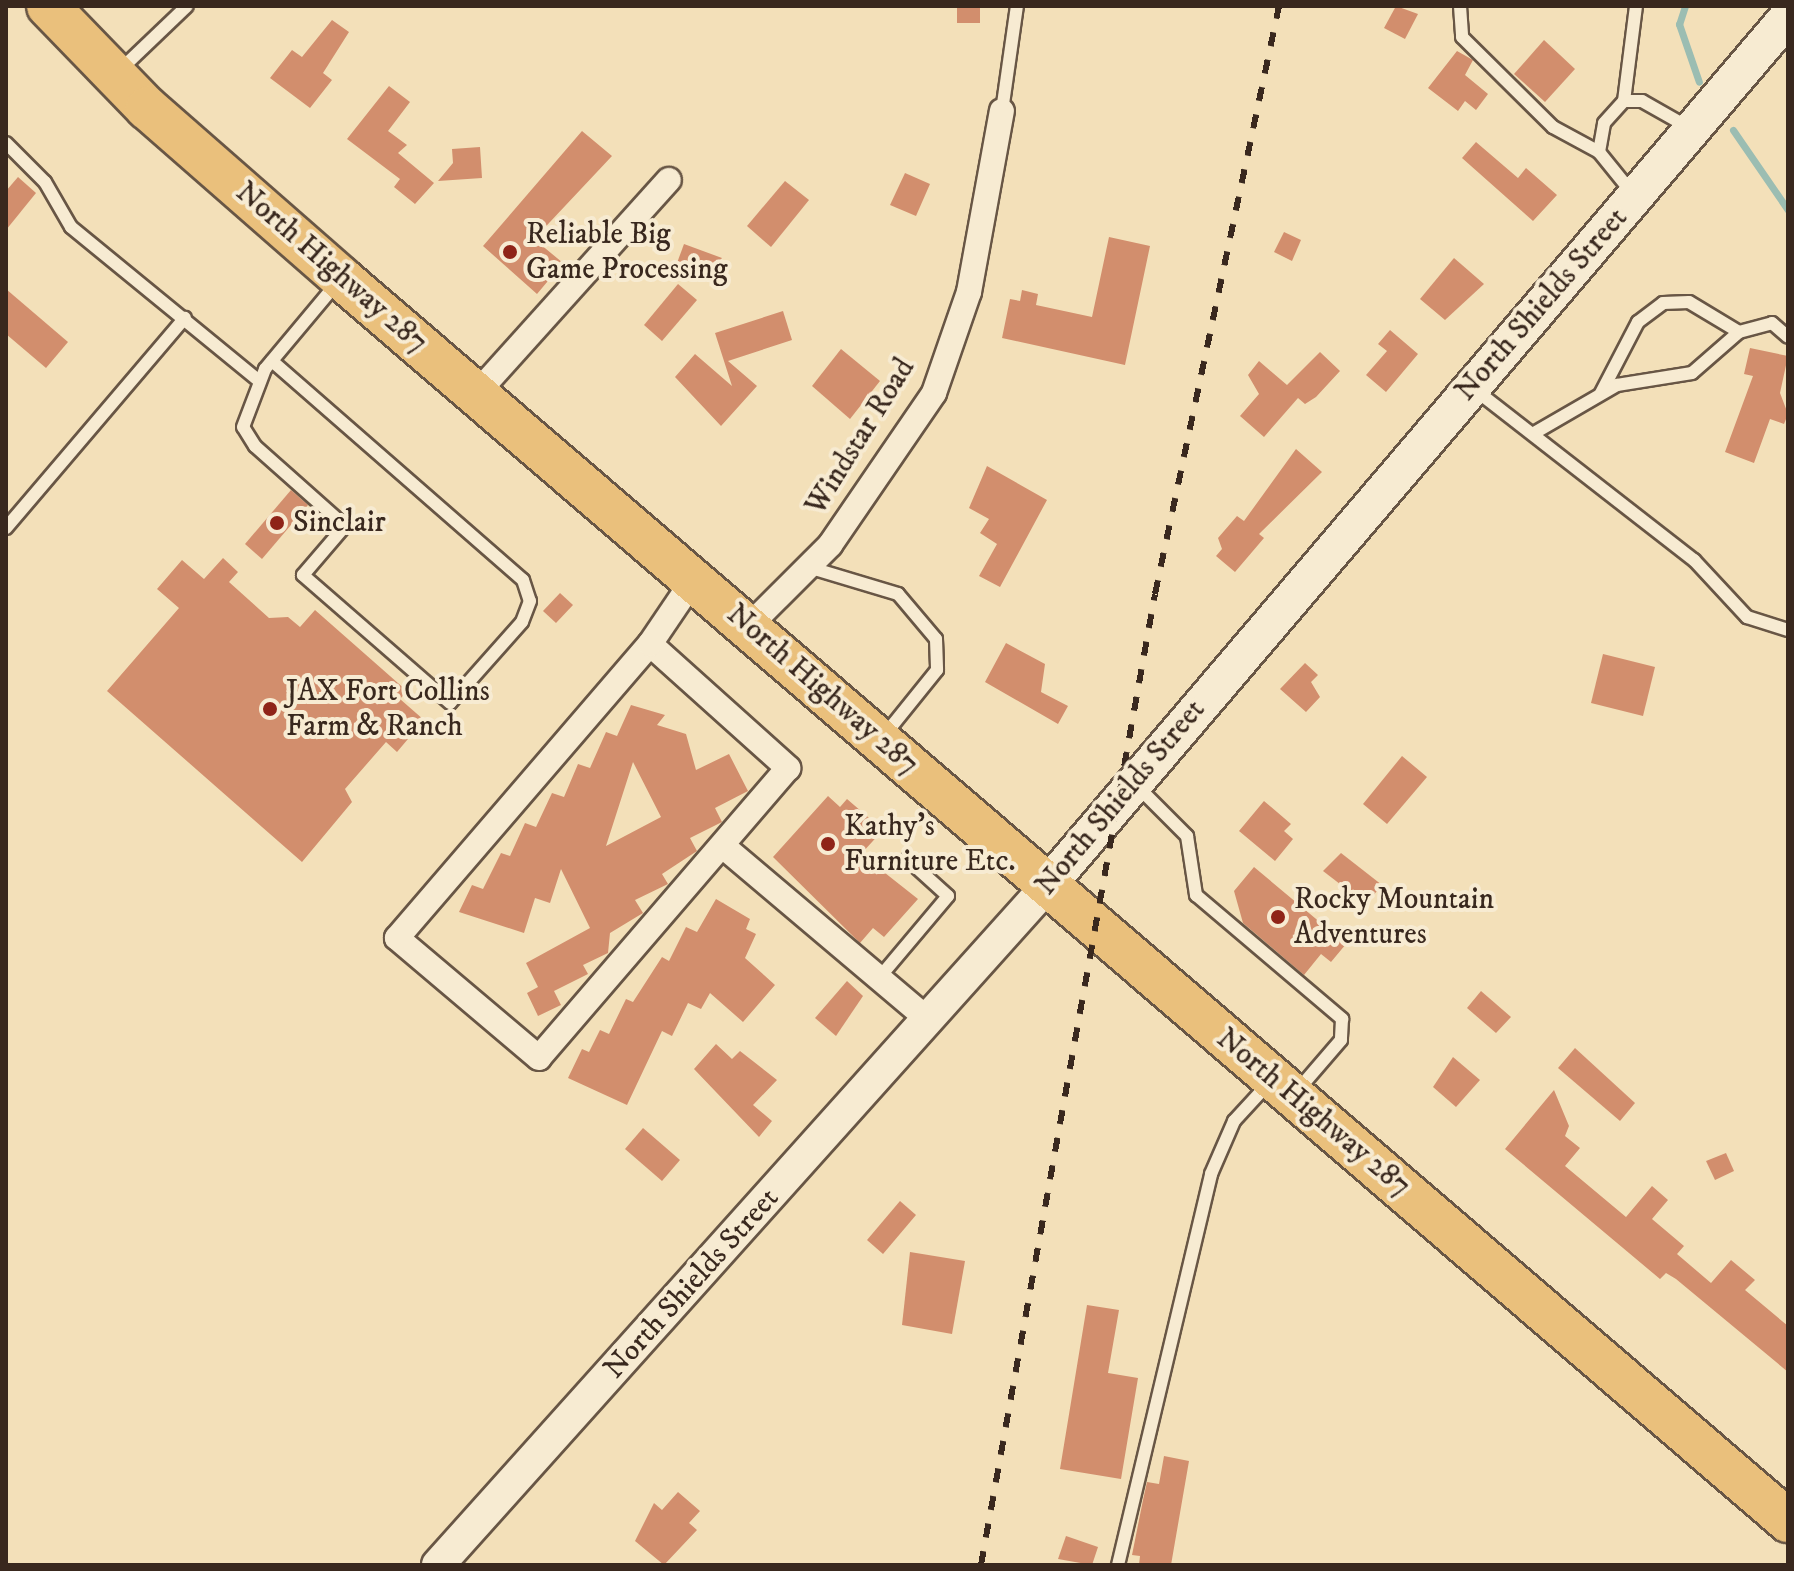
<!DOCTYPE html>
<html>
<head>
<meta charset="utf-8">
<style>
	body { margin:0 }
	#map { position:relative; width:1794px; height:1571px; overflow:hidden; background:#f3e0b9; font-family:"IM FELL DW Pica",serif }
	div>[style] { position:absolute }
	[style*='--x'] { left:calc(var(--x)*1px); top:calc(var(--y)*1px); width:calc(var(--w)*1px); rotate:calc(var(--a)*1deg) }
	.stream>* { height:7px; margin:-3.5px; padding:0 3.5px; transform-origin:3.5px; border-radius:3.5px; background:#9bbdb2 }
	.building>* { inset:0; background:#d28e6d }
	.roads { filter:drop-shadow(2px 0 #685645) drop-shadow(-2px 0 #685645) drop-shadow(0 2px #685645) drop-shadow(0 -2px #685645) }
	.service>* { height:12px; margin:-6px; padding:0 6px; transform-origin:6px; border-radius:6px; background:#f7ebd2 }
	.minor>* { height:24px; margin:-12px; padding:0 12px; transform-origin:12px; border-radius:12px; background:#f7ebd2 }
	.tertiary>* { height:32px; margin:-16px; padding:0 16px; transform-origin:16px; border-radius:16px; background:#f7ebd2 }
	.secondary>* { height:36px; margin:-18px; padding:0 18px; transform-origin:18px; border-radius:18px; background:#f7ebd2 }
	.trunk>* { height:42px; margin:-21px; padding:0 21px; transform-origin:21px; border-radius:21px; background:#eac07c }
	.rail>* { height:6px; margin-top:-3px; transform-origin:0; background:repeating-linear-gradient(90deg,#39281e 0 14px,transparent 0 28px) }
	.dots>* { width:22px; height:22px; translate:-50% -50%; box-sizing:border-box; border:4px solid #f7ebd2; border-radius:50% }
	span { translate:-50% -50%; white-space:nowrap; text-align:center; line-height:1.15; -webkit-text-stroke:8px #f7ebd2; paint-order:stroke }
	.poi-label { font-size:30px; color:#39281e }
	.left { translate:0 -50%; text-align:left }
	.street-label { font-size:30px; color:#39281e }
	.frame { position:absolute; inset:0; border:8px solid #39281e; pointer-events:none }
</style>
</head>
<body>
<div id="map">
	<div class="stream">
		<div style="--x:1685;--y:6;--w:19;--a:108"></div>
		<div style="--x:1679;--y:24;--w:61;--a:71"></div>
		<div style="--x:1733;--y:130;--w:97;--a:55.5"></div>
	</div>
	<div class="building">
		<div style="clip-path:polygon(957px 6px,980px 6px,980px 23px,957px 23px)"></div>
		<div style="clip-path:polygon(1396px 6px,1418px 14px,1405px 39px,1384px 28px)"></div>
		<div style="clip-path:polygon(332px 20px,349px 32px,323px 73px,332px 80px,310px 108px,270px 78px,292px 50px,302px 57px)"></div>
		<div style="clip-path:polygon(1544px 40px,1575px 69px,1545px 102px,1514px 74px)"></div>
		<div style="clip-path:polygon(1457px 51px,1473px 60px,1465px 75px,1488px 94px,1476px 110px,1465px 101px,1458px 111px,1428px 88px)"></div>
		<div style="clip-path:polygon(389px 86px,410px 102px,388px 131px,407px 145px,398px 153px,434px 183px,415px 204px,394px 187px,400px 179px,347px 139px)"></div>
		<div style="clip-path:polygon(582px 131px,612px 156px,534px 239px,563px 263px,537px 294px,483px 246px)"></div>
		<div style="clip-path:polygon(1476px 142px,1518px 178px,1526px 168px,1557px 195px,1533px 221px,1462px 158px)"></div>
		<div style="clip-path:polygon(480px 147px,482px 178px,438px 181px,453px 163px,452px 149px)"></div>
		<div style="clip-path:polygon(905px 173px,930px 184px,916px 216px,890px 205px)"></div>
		<div style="clip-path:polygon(18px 177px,36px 193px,6px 230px,6px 191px)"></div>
		<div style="clip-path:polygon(785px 181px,809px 200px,771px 247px,747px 226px)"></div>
		<div style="clip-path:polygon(1284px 232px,1301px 240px,1292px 261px,1274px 252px)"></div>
		<div style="clip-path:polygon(1109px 237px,1150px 246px,1125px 365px,1002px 338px,1010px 299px,1020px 301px,1022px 290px,1038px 294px,1036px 305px,1092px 317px)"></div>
		<div style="clip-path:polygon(684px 244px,722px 258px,707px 275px,677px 263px)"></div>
		<div style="clip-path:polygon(1454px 258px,1484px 284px,1445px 320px,1420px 299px)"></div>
		<div style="clip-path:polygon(678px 284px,697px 300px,662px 341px,644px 325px)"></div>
		<div style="clip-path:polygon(6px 289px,68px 342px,46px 368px,6px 334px)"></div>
		<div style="clip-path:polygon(783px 311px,792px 340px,728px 361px,757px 386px,721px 426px,675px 377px,695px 354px,732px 386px,715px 333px)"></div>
		<div style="clip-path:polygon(1390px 330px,1418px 354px,1386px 392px,1366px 375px,1387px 351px,1378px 344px)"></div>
		<div style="clip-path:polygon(1750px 348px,1788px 356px,1780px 393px,1788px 414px,1784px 424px,1770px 419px,1754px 463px,1725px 452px,1753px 376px,1744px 374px)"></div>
		<div style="clip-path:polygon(841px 349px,880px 381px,850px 419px,812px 386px)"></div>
		<div style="clip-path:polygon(1320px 352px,1340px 371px,1316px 397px,1305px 404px,1298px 398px,1264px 437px,1240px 416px,1259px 394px,1248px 375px,1259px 361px,1287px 385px)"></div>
		<div style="clip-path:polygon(1296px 449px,1322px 472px,1259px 534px,1264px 538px,1235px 572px,1216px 556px,1222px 549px,1218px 538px,1237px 516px,1244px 521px)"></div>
		<div style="clip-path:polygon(987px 466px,1047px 500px,1000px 587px,979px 576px,997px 544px,980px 533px,989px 519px,969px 508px)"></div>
		<div style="clip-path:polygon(291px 490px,308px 505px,262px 559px,245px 544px)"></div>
		<div style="clip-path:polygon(223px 558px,238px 572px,229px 582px,269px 618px,288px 617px,300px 627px,315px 610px,407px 691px,400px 699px,424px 720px,397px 752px,386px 742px,345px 789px,352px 802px,302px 862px,107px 691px,179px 608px,157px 589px,182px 560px,204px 579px)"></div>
		<div style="clip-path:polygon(560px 593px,573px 605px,556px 623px,543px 611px)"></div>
		<div style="clip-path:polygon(1006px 643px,1045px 664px,1041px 692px,1068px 706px,1058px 724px,985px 682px)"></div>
		<div style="clip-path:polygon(1603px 654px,1655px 667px,1643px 716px,1591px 703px)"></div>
		<div style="clip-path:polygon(1305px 663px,1318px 675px,1311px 682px,1320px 697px,1306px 712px,1280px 689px)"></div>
		<div style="clip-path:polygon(evenodd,631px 705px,665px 715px,657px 725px,686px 734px,696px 770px,729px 754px,748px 791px,715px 808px,722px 822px,690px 838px,697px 851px,662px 874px,668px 884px,635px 900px,643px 913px,610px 933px,608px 953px,583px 965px,588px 974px,554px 991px,561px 1005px,538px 1016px,527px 993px,538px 987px,526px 963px,590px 928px,561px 869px,550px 903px,535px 898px,524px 933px,459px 912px,472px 885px,483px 889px,501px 853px,510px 856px,525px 823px,536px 827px,552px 793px,564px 797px,578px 764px,590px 768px,606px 732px,617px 736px,631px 705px,633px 762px,661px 817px,606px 846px,633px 762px)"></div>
		<div style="clip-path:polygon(1402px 756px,1427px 777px,1387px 824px,1363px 804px)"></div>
		<div style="clip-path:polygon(828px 796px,840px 807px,847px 799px,883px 830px,861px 854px,918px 899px,884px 937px,873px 928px,860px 943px,773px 857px)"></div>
		<div style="clip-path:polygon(1264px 801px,1291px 824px,1284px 831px,1293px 839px,1275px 861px,1239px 831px)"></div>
		<div style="clip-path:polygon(1341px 853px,1382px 885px,1366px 904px,1323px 871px)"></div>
		<div style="clip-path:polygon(1254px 867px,1346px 944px,1331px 962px,1321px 954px,1304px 975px,1243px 923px,1234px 891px)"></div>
		<div style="clip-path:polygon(716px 899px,750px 919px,746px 929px,756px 934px,745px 958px,775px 985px,743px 1022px,710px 993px,701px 1009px,688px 1003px,672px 1036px,662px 1031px,627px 1105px,568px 1078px,582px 1049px,589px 1052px,600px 1030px,609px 1034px,626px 999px,633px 1002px,662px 957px,669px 961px,686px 927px,697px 932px)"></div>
		<div style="clip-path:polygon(847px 981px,863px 996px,836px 1036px,815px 1018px)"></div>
		<div style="clip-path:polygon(1481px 991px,1511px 1017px,1496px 1033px,1467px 1008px)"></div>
		<div style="clip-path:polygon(716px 1044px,732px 1059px,740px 1051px,777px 1080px,753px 1105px,772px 1121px,759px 1137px,694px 1069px)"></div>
		<div style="clip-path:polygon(1575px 1048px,1635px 1103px,1620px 1121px,1558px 1068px)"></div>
		<div style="clip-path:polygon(1453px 1057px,1480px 1080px,1456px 1107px,1433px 1087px)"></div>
		<div style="clip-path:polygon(1554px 1090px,1569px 1126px,1565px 1136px,1580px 1148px,1565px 1166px,1626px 1217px,1652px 1186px,1668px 1200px,1652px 1219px,1684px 1246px,1677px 1254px,1711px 1283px,1731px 1260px,1755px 1280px,1745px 1290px,1788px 1326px,1788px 1372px,1676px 1279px,1666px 1273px,1660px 1279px,1505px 1149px)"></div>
		<div style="clip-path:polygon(643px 1128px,680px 1160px,662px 1181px,625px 1149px)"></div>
		<div style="clip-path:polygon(1726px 1153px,1734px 1171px,1715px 1180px,1706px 1161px)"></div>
		<div style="clip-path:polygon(900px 1201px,916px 1215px,883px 1254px,867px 1240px)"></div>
		<div style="clip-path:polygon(910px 1252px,965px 1261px,952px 1334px,902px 1325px)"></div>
		<div style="clip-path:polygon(1087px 1305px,1119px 1310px,1108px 1373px,1138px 1378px,1121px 1479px,1060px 1469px)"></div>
		<div style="clip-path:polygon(1164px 1456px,1189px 1461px,1171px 1565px,1139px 1565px,1140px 1556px,1132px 1555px,1143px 1500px,1147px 1482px,1159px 1484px)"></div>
		<div style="clip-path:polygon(678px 1492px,700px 1511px,689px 1523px,697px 1530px,664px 1565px,635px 1541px,654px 1503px,662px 1510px)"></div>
		<div style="clip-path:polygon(1066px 1536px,1098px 1547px,1092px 1565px,1058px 1559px)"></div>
	</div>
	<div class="roads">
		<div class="service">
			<div style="--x:1460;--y:6;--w:31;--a:86"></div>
			<div style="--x:1462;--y:37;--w:128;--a:44.7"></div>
			<div style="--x:1553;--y:127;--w:52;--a:28.5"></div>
			<div style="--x:118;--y:72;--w:95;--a:-43.7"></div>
			<div style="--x:1624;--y:101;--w:96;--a:-82.8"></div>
			<div style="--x:1002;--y:111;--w:106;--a:-81.9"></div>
			<div style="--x:6;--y:143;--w:55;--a:45"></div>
			<div style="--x:45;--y:182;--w:52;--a:60"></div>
			<div style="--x:71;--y:227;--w:243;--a:39.3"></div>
			<div style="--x:1633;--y:194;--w:54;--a:-129"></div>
			<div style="--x:1599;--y:152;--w:29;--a:-80"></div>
			<div style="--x:1604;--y:123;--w:30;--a:-48"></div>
			<div style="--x:1624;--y:101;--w:18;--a:0"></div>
			<div style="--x:1642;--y:101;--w:53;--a:29.5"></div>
			<div style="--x:272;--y:361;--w:333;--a:41.1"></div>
			<div style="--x:523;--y:580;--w:22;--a:72"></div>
			<div style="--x:530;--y:601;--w:22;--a:111"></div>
			<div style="--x:522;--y:622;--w:108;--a:131.6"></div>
			<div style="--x:450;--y:703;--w:195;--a:-139"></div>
			<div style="--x:303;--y:575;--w:65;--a:-49.4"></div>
			<div style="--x:345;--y:526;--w:120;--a:-138.4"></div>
			<div style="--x:255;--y:446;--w:22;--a:-122"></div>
			<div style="--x:243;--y:427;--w:62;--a:-69.2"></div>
			<div style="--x:265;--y:369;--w:112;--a:-50.1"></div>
			<div style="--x:1474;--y:389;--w:279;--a:37.9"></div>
			<div style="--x:1694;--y:560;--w:78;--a:47.1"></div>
			<div style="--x:1747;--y:617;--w:43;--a:17.6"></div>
			<div style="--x:1601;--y:393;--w:80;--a:-62.5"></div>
			<div style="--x:1638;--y:322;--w:31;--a:-37"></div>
			<div style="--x:1663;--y:303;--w:26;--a:-2"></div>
			<div style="--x:1689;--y:302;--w:58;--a:31"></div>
			<div style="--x:1536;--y:432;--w:94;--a:-30.1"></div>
			<div style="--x:1617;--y:385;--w:76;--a:-9.1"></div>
			<div style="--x:1692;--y:373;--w:62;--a:-41.1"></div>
			<div style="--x:1739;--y:332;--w:34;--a:-15"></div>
			<div style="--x:1772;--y:323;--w:21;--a:41"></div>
			<div style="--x:6;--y:528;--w:276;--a:-49.6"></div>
			<div style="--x:808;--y:567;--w:94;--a:16.7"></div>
			<div style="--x:898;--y:594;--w:59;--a:49.8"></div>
			<div style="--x:936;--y:639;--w:31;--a:88"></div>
			<div style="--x:937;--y:670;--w:86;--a:128.9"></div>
			<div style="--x:1137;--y:786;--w:71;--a:45"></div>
			<div style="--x:1187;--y:836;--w:60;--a:81.3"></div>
			<div style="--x:1196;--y:895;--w:192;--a:40.3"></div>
			<div style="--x:1342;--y:1019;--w:21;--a:93"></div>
			<div style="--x:1341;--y:1040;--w:66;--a:130.7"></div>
			<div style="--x:879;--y:978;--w:107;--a:-49.9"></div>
			<div style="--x:948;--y:896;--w:55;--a:-137.9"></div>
			<div style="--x:1118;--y:1565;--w:402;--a:-76.6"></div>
			<div style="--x:1211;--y:1174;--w:58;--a:-66.5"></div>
			<div style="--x:1234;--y:1121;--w:50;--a:-47.4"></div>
		</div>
		<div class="minor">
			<div style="--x:476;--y:394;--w:288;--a:-48"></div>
			<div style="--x:749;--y:626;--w:115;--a:-45"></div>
			<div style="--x:830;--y:545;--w:184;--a:-55.6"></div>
			<div style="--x:934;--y:393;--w:107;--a:-70.9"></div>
			<div style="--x:969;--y:292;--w:184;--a:-79.7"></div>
			<div style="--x:650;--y:644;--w:186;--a:41.9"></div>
			<div style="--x:788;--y:768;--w:382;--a:130.7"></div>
			<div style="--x:539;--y:1058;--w:186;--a:-139.8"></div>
			<div style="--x:397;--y:938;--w:388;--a:-49.3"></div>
			<div style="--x:650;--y:644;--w:78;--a:-55.9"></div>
			<div style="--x:724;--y:847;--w:270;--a:40.2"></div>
		</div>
		<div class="tertiary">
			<div style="--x:438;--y:1565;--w:912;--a:-48.11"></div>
		</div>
		<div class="secondary">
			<div style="--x:1047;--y:886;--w:1142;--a:-49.55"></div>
		</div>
		<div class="trunk">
			<div style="--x:48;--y:6;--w:142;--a:45.9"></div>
			<div style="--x:147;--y:108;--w:258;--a:41.2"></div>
			<div style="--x:341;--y:278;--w:1908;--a:40.66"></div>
		</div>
	</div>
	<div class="rail">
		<div style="--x:981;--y:1565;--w:986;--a:-79.84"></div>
		<div style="--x:1155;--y:594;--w:601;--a:-78.09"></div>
	</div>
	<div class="dots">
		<div style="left:510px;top:252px;background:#8f2418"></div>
		<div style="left:277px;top:523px;background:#8f2418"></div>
		<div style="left:270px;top:709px;background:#8f2418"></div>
		<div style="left:828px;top:844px;background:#8f2418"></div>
		<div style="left:1278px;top:917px;background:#8f2418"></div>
	</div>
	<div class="poi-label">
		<span class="left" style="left:526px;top:252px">Reliable Big<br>Game Processing</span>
		<span class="left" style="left:293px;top:523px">Sinclair</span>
		<span class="left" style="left:286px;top:709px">JAX Fort Collins<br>Farm &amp; Ranch</span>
		<span class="left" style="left:844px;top:844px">Kathy's<br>Furniture Etc.</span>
		<span class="left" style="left:1294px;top:917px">Rocky Mountain<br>Adventures</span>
	</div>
	<div class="street-label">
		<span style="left:331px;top:268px;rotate:41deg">North Highway 287</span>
		<span style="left:1542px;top:305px;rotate:-49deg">North Shields Street</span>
		<span style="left:861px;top:437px;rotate:-58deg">Windstar Road</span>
		<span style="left:822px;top:690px;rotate:41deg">North Highway 287</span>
		<span style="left:1121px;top:798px;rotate:-50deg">North Shields Street</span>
		<span style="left:1313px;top:1113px;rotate:40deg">North Highway 287</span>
		<span style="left:692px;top:1284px;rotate:-48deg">North Shields Street</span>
	</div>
	<div class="frame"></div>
</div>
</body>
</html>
